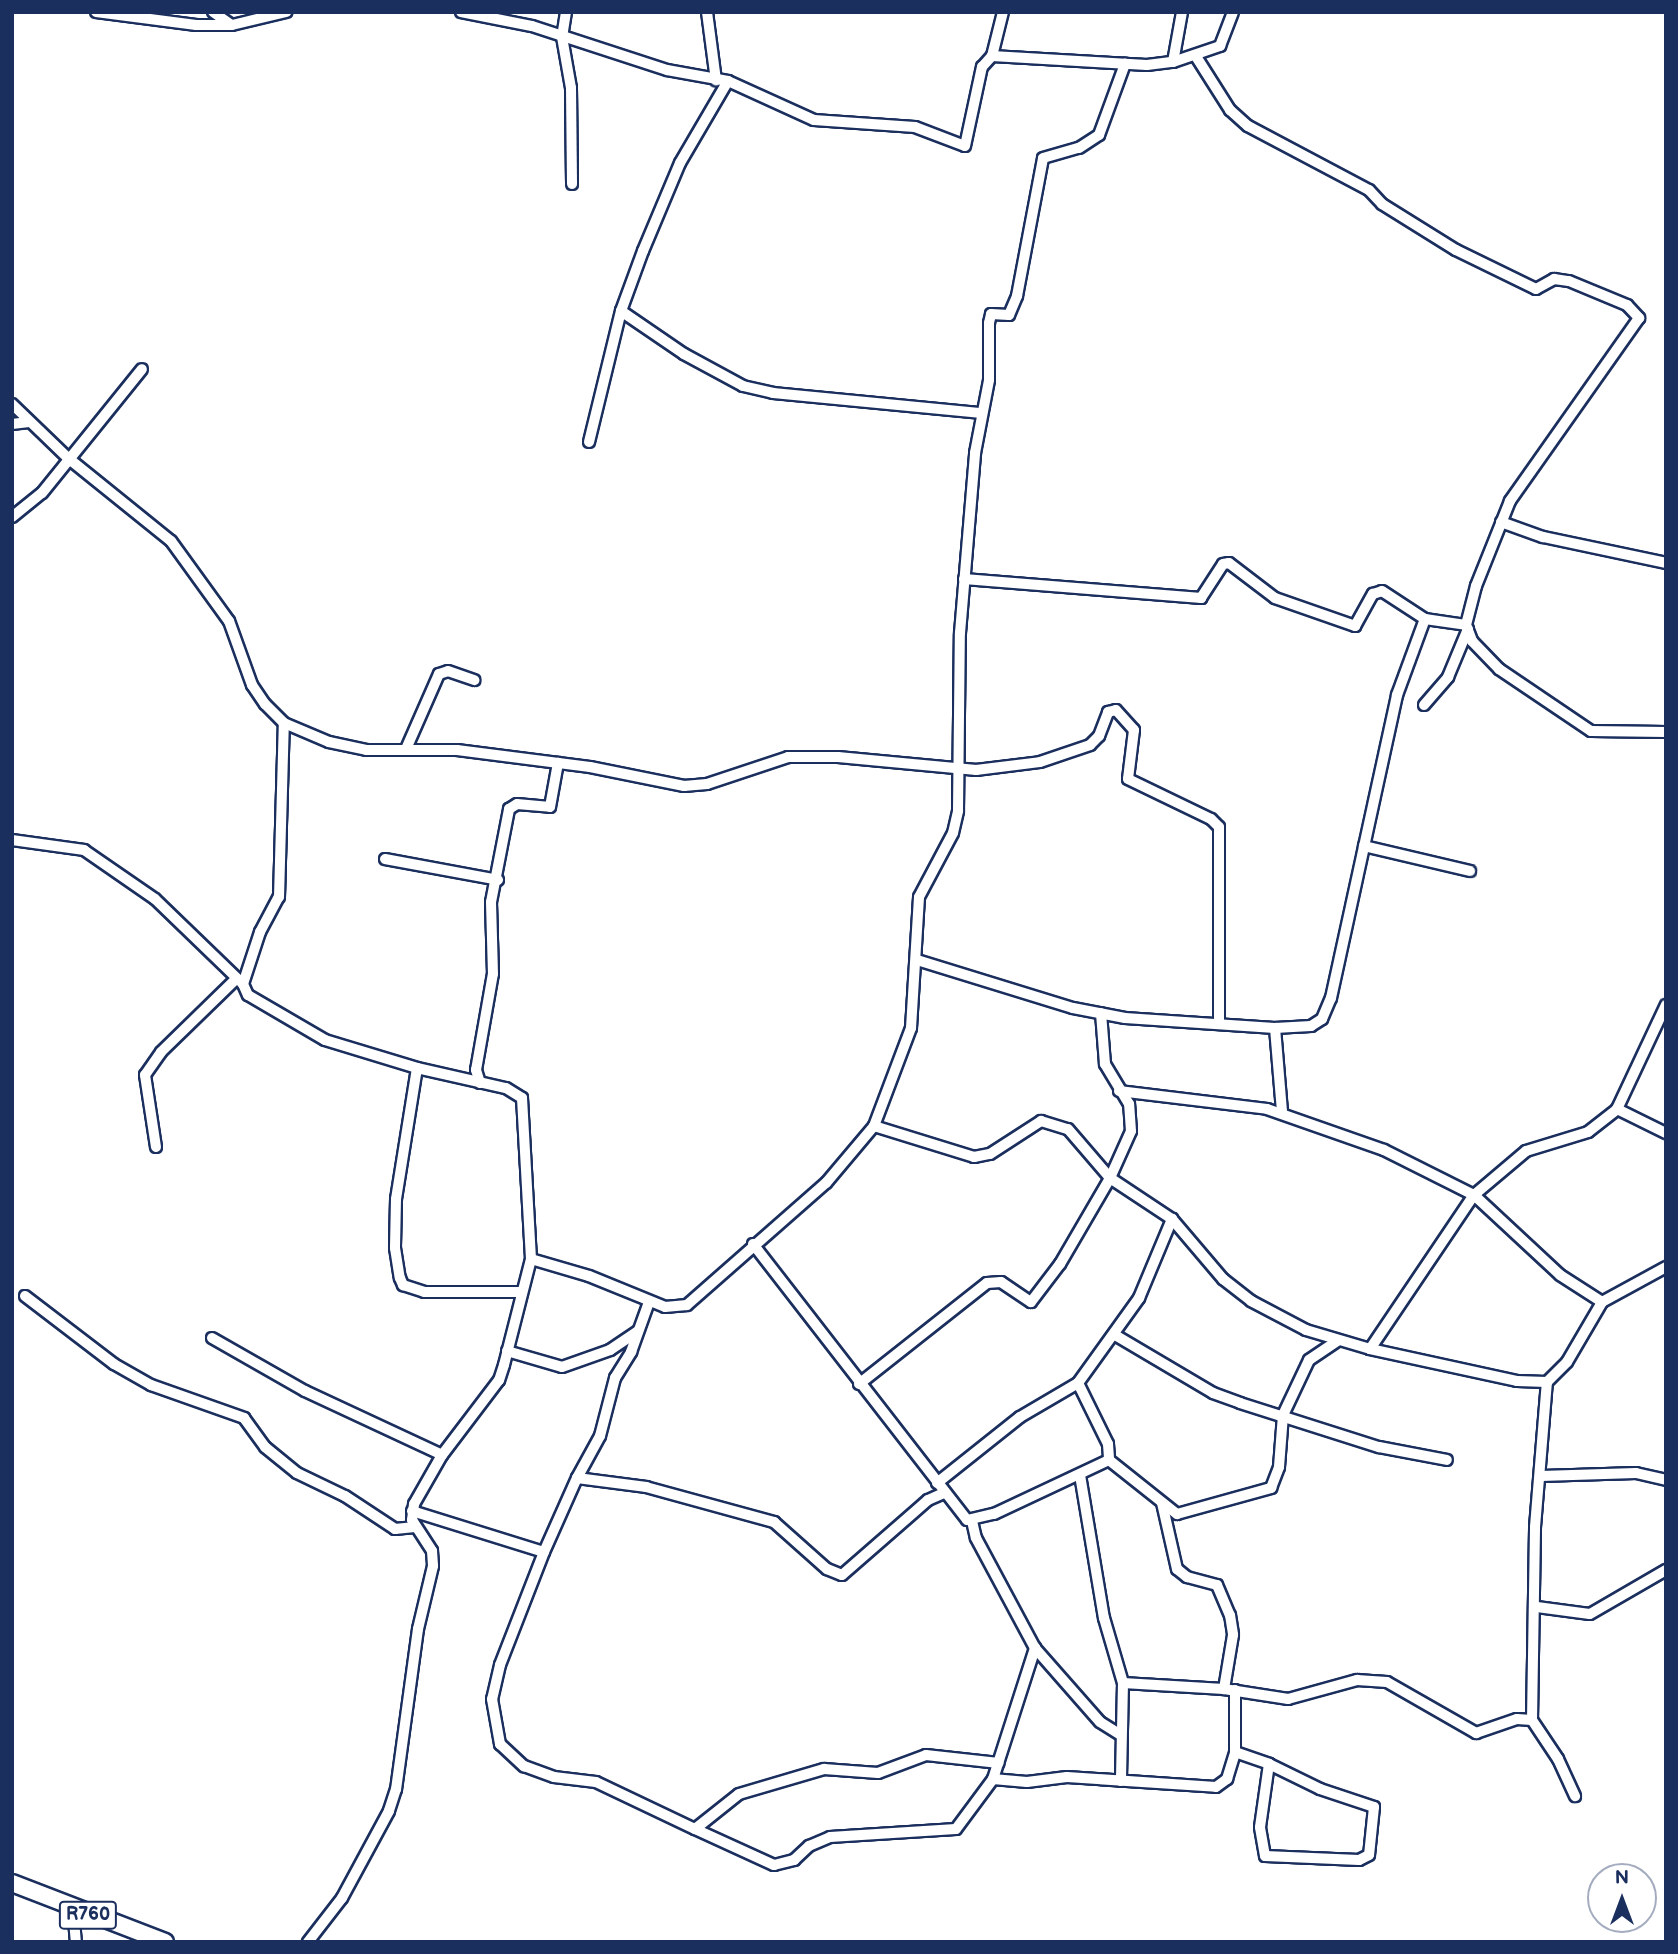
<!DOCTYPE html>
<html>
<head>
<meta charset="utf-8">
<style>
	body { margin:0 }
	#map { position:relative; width:1678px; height:1954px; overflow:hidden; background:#fff; font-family:"Balsamiq Sans",sans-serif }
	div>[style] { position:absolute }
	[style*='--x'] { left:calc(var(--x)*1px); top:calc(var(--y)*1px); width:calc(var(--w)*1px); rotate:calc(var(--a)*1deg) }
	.roads { filter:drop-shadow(2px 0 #1b2f5e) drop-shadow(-2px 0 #1b2f5e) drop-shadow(0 2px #1b2f5e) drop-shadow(0 -2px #1b2f5e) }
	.street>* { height:10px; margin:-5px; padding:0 5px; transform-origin:5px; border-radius:5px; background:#fff }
	.primary>* { height:16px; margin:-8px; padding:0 8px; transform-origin:8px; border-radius:8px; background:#fff }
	span { translate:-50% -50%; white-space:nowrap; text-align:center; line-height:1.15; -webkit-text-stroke:7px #fff; paint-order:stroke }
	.shield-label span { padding:2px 5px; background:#fff; border:2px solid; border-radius:5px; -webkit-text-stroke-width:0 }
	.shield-label { font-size:18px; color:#1b2f5e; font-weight:700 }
	.frame { position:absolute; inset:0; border:14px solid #1b2f5e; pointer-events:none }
	.north { position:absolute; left:1587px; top:1863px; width:70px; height:70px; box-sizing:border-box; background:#fff; border:2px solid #a4acbf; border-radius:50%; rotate:0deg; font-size:19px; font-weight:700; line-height:28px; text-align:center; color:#1b2f5e }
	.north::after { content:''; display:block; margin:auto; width:24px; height:32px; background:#1b2f5e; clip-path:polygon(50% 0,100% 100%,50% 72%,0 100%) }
</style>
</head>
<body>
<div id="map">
	<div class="roads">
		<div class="street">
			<div style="--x:96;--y:12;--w:101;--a:7.4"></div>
			<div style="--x:196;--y:25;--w:36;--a:0"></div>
			<div style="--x:232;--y:25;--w:56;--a:-13.5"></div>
			<div style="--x:213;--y:12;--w:21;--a:35"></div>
			<div style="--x:461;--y:12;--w:72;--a:11.2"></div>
			<div style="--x:532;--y:26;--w:142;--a:18.1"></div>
			<div style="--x:667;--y:70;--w:62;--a:10.2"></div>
			<div style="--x:728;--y:81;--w:94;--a:24.4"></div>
			<div style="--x:814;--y:120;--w:101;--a:4"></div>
			<div style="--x:915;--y:127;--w:53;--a:20.8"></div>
			<div style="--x:965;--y:146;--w:81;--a:-77.9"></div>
			<div style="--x:982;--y:67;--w:15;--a:-48"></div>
			<div style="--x:992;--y:56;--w:155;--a:3.3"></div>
			<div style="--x:1147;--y:65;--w:26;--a:-7"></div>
			<div style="--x:1173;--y:62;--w:50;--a:-18.8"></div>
			<div style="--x:1220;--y:46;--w:36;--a:-69"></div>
			<div style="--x:566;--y:12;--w:25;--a:99"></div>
			<div style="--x:562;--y:37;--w:52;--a:80"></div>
			<div style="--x:571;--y:88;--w:96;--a:89.4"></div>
			<div style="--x:707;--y:12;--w:69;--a:82.5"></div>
			<div style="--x:992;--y:56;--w:45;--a:-76"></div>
			<div style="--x:1197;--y:58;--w:62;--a:57.6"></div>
			<div style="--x:1230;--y:110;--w:24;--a:42"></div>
			<div style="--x:1248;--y:126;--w:137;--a:27.9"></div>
			<div style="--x:1369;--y:190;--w:19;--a:47"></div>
			<div style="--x:1382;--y:204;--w:87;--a:31.9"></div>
			<div style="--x:1456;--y:250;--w:89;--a:26"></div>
			<div style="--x:1536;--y:289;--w:21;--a:-29"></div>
			<div style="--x:1554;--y:279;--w:15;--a:8"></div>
			<div style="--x:1569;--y:281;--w:63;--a:22.5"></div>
			<div style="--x:1627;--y:305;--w:18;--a:47"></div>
			<div style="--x:1639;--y:318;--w:224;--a:125.2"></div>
			<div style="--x:1510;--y:501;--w:92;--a:111.8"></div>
			<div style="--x:1476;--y:586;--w:40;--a:104.4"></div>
			<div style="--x:1173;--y:62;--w:51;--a:-79.8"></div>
			<div style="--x:621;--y:311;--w:76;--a:34.3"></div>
			<div style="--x:684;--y:354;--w:67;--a:28.5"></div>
			<div style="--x:743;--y:386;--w:31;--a:13"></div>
			<div style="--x:773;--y:393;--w:210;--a:5.5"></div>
			<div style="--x:12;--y:404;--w:78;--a:44"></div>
			<div style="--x:68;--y:458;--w:132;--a:38.9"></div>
			<div style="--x:171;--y:541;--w:99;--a:54.1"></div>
			<div style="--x:229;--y:621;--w:68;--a:70.2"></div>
			<div style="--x:252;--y:685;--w:23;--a:56"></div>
			<div style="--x:265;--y:704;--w:27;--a:45"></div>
			<div style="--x:284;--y:723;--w:49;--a:22.9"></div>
			<div style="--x:329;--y:742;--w:38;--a:12"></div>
			<div style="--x:366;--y:750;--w:91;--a:0"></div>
			<div style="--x:457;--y:750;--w:134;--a:7.3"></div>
			<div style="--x:590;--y:767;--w:96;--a:11.4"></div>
			<div style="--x:684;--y:786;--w:23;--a:-5"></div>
			<div style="--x:707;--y:784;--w:85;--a:-18.4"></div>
			<div style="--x:788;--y:757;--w:50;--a:0"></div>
			<div style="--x:838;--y:757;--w:139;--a:5.4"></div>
			<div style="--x:976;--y:770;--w:64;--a:-7.1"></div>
			<div style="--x:1040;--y:762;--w:53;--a:-18.8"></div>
			<div style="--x:1090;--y:745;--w:13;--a:-45"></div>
			<div style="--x:1099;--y:736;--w:26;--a:-69"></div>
			<div style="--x:1108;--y:712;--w:8;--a:-14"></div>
			<div style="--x:1116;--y:710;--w:27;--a:48"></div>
			<div style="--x:1134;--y:730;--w:49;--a:97"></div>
			<div style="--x:1128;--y:779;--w:92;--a:25.7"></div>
			<div style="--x:1211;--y:819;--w:11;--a:45"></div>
			<div style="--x:1219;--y:827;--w:197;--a:90"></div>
			<div style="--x:12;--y:424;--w:17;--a:-7"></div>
			<div style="--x:589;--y:442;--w:135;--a:-76.3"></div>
			<div style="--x:621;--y:311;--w:64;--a:-69.9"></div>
			<div style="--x:643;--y:251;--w:95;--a:-67.2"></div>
			<div style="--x:680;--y:163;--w:95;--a:-59.7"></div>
			<div style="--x:12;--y:517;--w:38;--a:-39"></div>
			<div style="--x:42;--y:493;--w:159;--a:-51.1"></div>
			<div style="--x:1501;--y:522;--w:45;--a:19.7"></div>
			<div style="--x:1543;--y:537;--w:126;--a:11.9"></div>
			<div style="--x:964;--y:579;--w:238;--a:4.6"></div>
			<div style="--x:1201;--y:598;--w:40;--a:-57.1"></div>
			<div style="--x:1223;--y:564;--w:6;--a:-9"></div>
			<div style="--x:1229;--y:563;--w:58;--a:37.3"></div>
			<div style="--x:1275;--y:598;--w:85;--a:19.3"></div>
			<div style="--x:1355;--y:626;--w:37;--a:-61"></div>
			<div style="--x:1373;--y:594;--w:9;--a:-18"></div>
			<div style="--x:1382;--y:591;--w:51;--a:33.1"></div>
			<div style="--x:1425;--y:619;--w:41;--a:8.3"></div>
			<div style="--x:1466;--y:625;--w:17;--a:69"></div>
			<div style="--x:1472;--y:641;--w:39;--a:46"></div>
			<div style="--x:1499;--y:669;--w:111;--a:34"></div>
			<div style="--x:1591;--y:731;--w:75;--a:0.8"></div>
			<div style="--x:1424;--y:705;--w:37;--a:-49"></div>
			<div style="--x:1448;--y:677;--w:52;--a:-67.4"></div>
			<div style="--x:406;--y:749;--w:82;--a:-66.3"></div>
			<div style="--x:439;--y:674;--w:9;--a:-18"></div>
			<div style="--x:448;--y:671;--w:28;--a:19"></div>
			<div style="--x:12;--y:840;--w:73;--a:7.9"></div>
			<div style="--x:84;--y:850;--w:86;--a:34.6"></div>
			<div style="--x:155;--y:899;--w:122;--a:44"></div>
			<div style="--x:243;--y:984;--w:12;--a:66"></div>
			<div style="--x:248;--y:995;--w:89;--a:30.3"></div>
			<div style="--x:325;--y:1040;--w:96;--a:16.9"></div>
			<div style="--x:417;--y:1068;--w:91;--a:12.7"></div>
			<div style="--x:506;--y:1088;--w:19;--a:32"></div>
			<div style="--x:522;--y:1098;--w:161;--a:86.8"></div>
			<div style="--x:531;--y:1259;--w:109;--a:104.3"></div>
			<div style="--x:504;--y:1365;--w:16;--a:108"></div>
			<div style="--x:499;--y:1380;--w:94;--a:127.2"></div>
			<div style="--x:442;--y:1455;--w:56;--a:119.7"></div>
			<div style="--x:414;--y:1504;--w:16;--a:97"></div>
			<div style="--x:412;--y:1520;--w:37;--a:57"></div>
			<div style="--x:432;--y:1551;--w:15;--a:86"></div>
			<div style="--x:433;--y:1566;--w:65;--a:103.4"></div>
			<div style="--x:418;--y:1629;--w:162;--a:97.8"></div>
			<div style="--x:396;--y:1789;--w:23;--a:108"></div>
			<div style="--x:389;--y:1811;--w:99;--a:118.4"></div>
			<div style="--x:342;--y:1898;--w:56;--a:127.7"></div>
			<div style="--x:1364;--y:846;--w:109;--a:13.3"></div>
			<div style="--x:385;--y:859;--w:115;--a:10.5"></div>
			<div style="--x:917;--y:960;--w:163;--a:17.1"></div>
			<div style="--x:1073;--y:1008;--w:53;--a:10.9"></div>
			<div style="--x:1125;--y:1018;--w:150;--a:3.8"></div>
			<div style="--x:1275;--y:1028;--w:36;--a:-3"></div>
			<div style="--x:1311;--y:1026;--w:13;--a:-32"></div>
			<div style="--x:1322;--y:1019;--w:23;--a:-67"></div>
			<div style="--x:1331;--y:998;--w:310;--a:-77.7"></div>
			<div style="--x:1397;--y:695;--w:81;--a:-69.8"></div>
			<div style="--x:243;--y:984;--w:55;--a:-71.9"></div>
			<div style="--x:260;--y:932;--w:40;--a:-62"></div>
			<div style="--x:279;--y:897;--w:174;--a:-88.4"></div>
			<div style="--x:1275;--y:1028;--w:84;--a:85.2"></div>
			<div style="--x:417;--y:1068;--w:133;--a:99.1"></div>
			<div style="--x:396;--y:1199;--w:49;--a:91.2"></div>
			<div style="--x:395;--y:1248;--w:30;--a:81"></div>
			<div style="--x:400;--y:1278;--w:8;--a:67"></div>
			<div style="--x:403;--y:1285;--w:22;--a:18"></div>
			<div style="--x:424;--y:1292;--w:95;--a:0"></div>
			<div style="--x:480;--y:1083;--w:14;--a:-107"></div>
			<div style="--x:476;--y:1070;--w:97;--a:-80"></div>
			<div style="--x:493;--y:974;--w:72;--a:-91.6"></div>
			<div style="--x:491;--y:902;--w:95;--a:-79"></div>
			<div style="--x:509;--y:809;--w:9;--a:-32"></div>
			<div style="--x:517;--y:804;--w:33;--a:5"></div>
			<div style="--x:550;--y:807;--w:45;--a:-79.7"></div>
			<div style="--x:1119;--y:1091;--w:149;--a:6.9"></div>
			<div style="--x:1267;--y:1109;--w:124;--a:19.3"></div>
			<div style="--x:1384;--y:1150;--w:101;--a:26.6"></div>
			<div style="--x:1474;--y:1195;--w:117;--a:42.9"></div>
			<div style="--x:1560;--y:1275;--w:50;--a:32.7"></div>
			<div style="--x:1617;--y:1109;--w:55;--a:26.1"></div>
			<div style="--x:874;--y:1126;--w:105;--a:-69.3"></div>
			<div style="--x:911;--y:1028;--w:131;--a:-86.5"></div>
			<div style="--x:919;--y:897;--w:72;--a:-62"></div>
			<div style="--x:953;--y:833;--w:23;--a:-77"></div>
			<div style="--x:958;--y:811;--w:178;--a:-89.4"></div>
			<div style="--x:960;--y:633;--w:181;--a:-85.2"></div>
			<div style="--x:975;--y:453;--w:74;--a:-79.1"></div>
			<div style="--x:989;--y:380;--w:57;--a:-90"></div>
			<div style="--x:989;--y:323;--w:9;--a:-77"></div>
			<div style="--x:991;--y:314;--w:18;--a:3"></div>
			<div style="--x:1009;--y:315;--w:21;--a:-67"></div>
			<div style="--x:1017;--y:296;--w:140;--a:-79.3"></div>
			<div style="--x:1043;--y:158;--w:37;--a:-16"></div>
			<div style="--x:1079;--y:148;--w:24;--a:-33"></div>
			<div style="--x:1099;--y:135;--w:76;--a:-69.9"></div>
			<div style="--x:156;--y:1147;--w:73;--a:-98.7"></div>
			<div style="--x:145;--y:1075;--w:28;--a:-55"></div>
			<div style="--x:161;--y:1052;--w:103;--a:-44.2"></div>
			<div style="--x:753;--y:1244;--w:349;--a:52.2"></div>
			<div style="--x:967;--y:1520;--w:28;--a:-13"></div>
			<div style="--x:994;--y:1514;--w:127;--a:-25.2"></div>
			<div style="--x:1109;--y:1460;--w:87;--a:38.5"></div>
			<div style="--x:1177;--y:1514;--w:98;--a:-15.5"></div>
			<div style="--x:1271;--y:1488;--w:22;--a:-69"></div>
			<div style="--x:1279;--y:1467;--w:52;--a:-85.6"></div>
			<div style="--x:1283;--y:1415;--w:61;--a:-64.7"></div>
			<div style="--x:1309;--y:1360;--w:34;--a:-34"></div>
			<div style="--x:531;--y:1259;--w:60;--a:16.3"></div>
			<div style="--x:589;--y:1276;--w:82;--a:22.2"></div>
			<div style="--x:665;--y:1307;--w:22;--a:-5"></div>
			<div style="--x:687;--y:1305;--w:185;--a:-41.3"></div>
			<div style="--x:826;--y:1183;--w:75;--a:-49.9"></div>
			<div style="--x:874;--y:1126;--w:105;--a:17.2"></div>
			<div style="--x:974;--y:1157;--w:16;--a:-11"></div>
			<div style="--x:990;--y:1154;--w:61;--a:-32.9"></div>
			<div style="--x:1041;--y:1121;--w:28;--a:17"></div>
			<div style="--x:1068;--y:1129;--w:65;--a:49.4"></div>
			<div style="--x:1110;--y:1178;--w:74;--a:33.5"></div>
			<div style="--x:1172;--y:1219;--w:79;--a:49.6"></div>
			<div style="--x:1223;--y:1279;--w:36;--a:38"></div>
			<div style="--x:1251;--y:1301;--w:62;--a:27.8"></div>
			<div style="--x:1306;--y:1330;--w:67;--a:16.5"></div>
			<div style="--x:1370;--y:1349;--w:150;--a:12.3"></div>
			<div style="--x:1517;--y:1381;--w:30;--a:2"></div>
			<div style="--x:1547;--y:1382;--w:28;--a:-45"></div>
			<div style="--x:1567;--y:1362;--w:69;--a:-59.7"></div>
			<div style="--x:1602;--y:1302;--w:73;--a:-28.7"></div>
			<div style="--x:25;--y:1296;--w:112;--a:37.4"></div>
			<div style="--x:114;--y:1364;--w:43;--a:29.6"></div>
			<div style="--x:151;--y:1385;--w:99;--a:19.5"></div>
			<div style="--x:244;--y:1418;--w:36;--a:54"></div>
			<div style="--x:265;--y:1447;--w:41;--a:39.1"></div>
			<div style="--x:297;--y:1473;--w:53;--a:25.6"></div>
			<div style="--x:345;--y:1496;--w:60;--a:33.4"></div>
			<div style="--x:395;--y:1529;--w:20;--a:-6"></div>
			<div style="--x:1115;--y:1335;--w:114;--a:30.6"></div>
			<div style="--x:1213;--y:1393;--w:29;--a:20"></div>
			<div style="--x:1240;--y:1403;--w:146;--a:17.6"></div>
			<div style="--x:1379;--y:1447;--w:69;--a:10.8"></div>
			<div style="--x:212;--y:1338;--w:107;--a:29.7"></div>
			<div style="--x:305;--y:1391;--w:151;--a:25"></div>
			<div style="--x:1370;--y:1349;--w:186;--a:-56"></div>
			<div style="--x:1474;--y:1195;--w:68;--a:-40.2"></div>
			<div style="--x:1526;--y:1151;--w:65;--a:-17"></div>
			<div style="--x:1588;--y:1132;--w:37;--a:-38"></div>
			<div style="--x:1617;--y:1109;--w:115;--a:-64.8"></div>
			<div style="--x:507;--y:1351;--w:57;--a:16.2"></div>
			<div style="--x:562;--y:1367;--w:51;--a:-19.5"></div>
			<div style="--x:610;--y:1350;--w:34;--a:-34"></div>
			<div style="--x:1078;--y:1383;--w:68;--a:63.8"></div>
			<div style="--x:1108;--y:1444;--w:16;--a:86"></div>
			<div style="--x:859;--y:1384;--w:163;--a:-38.3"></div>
			<div style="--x:987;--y:1283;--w:14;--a:-4"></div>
			<div style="--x:1001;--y:1282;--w:36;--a:34"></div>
			<div style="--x:1031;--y:1302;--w:48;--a:-52.7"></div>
			<div style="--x:1060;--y:1264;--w:99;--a:-59.8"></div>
			<div style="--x:1110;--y:1178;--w:51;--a:-65.9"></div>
			<div style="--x:1131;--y:1131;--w:27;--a:-94"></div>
			<div style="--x:1129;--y:1104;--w:47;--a:-121"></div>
			<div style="--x:1105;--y:1064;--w:51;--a:-94.5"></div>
			<div style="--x:1080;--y:1475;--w:145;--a:80.5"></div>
			<div style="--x:1104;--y:1618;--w:68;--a:73.7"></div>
			<div style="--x:1123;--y:1683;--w:98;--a:91.2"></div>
			<div style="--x:1541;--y:1476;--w:95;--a:-1.8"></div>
			<div style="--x:1636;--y:1473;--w:31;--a:13"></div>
			<div style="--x:577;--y:1478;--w:48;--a:-61.3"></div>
			<div style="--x:600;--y:1436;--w:60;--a:-75.5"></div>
			<div style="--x:615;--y:1378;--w:31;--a:-58"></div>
			<div style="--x:631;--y:1352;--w:53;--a:-70.2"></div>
			<div style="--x:937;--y:1483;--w:106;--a:-38.5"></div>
			<div style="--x:1020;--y:1417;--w:67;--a:-30.4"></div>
			<div style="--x:1078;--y:1383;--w:105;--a:-54.3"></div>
			<div style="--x:1139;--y:1298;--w:86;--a:-67.3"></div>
			<div style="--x:1162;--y:1503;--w:68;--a:77.2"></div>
			<div style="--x:1177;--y:1569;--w:13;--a:39"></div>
			<div style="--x:1187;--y:1577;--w:31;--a:15"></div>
			<div style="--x:1217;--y:1585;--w:33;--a:67"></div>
			<div style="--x:1230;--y:1615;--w:20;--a:81"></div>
			<div style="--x:1233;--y:1635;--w:55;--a:99.5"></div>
			<div style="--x:412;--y:1511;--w:138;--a:17.3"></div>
			<div style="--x:544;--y:1552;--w:81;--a:-66"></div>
			<div style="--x:577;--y:1478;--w:70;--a:7.4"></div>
			<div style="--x:646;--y:1487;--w:133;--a:15.3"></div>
			<div style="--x:774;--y:1522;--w:71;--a:41.6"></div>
			<div style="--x:827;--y:1569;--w:16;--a:22"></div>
			<div style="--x:842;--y:1575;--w:114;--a:-41.1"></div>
			<div style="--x:928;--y:1500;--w:17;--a:-24"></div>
			<div style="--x:972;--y:1521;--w:17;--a:77"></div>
			<div style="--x:976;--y:1538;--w:125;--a:61.8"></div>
			<div style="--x:1035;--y:1648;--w:98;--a:48.7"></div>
			<div style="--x:1100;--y:1722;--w:25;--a:32"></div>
			<div style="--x:544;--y:1552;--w:121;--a:111.3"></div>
			<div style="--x:500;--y:1665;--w:35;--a:103"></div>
			<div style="--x:492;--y:1699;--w:46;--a:79.9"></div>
			<div style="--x:500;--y:1744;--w:33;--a:43"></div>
			<div style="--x:524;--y:1766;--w:32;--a:20"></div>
			<div style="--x:554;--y:1777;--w:42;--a:6.8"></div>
			<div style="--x:596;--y:1782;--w:110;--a:25.4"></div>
			<div style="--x:695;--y:1829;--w:56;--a:-38.5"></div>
			<div style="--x:739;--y:1794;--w:89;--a:-16.4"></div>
			<div style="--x:824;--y:1769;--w:54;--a:4.2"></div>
			<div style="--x:878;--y:1773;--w:51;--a:-20.6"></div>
			<div style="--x:926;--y:1755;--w:73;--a:6.3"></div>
			<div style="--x:1537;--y:1607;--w:53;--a:7.5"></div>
			<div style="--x:1590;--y:1614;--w:88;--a:-30.1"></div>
			<div style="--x:1123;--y:1683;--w:101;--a:3.4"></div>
			<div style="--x:1224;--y:1689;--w:65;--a:8.9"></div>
			<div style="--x:1288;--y:1699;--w:72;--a:-15.4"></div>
			<div style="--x:1357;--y:1680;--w:30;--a:4"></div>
			<div style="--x:1387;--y:1682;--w:103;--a:29.8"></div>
			<div style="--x:1476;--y:1733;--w:43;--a:-18.9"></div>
			<div style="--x:1517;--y:1719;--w:15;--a:4"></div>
			<div style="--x:1532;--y:1720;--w:47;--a:56.3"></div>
			<div style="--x:1558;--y:1759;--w:41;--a:65.3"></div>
			<div style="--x:1532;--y:1720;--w:193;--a:-89.1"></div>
			<div style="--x:1535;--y:1527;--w:145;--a:-85.3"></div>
			<div style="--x:1235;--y:1752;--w:36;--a:19"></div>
			<div style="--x:1269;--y:1764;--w:57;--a:26.1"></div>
			<div style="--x:1320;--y:1789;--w:57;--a:18.4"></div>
			<div style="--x:1374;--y:1807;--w:48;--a:95.9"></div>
			<div style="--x:1369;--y:1855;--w:11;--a:153"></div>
			<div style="--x:1359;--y:1860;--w:94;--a:-177.6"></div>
			<div style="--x:1265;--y:1856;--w:29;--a:-100"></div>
			<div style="--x:1260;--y:1827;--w:64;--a:-81.9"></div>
			<div style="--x:993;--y:1779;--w:34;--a:5"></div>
			<div style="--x:1027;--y:1782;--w:40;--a:-7.1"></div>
			<div style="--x:1067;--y:1777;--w:149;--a:3.8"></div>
			<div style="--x:1216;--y:1787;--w:14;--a:-36"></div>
			<div style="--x:1227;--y:1779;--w:28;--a:-73"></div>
			<div style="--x:1235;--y:1752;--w:62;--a:-90"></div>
			<div style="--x:695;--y:1829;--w:87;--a:24.5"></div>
			<div style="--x:774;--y:1865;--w:21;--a:-14"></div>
			<div style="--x:794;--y:1860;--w:21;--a:-43"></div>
			<div style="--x:809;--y:1846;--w:23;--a:-23"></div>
			<div style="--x:830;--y:1837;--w:126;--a:-3.6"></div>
			<div style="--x:956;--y:1829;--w:62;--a:-53.5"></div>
			<div style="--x:993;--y:1779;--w:138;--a:-72.2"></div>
			<div style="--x:73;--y:1909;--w:33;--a:85"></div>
		</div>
		<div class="primary">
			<div style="--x:12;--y:1883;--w:164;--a:21.1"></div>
		</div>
	</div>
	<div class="shield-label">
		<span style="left:88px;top:1915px">R760</span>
	</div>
	<div class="frame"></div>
	<div class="north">N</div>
</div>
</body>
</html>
